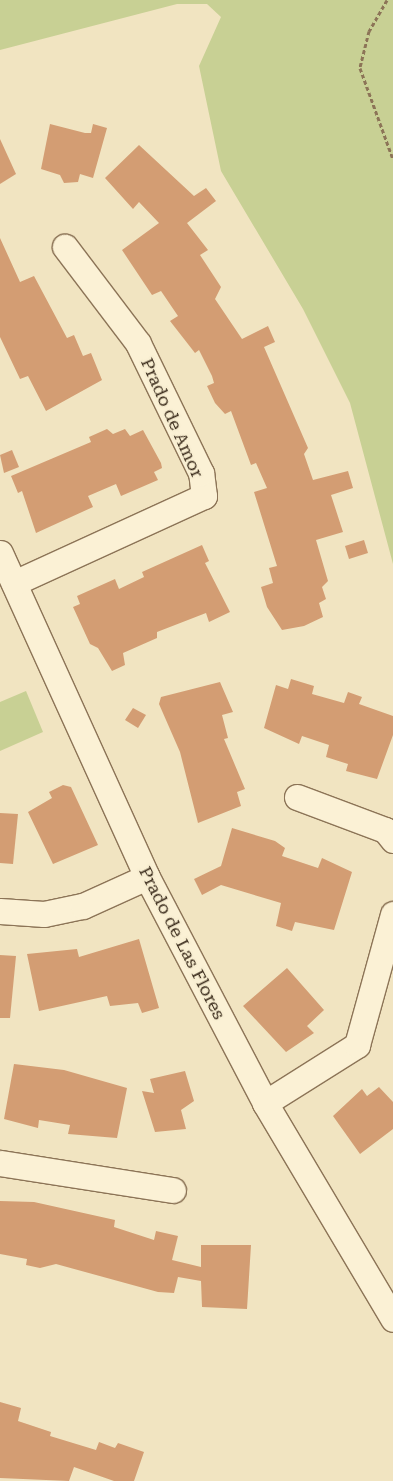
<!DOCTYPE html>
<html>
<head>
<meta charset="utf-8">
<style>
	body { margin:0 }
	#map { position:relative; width:393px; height:1481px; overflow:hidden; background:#f1e4c1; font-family:"Roboto Serif",serif }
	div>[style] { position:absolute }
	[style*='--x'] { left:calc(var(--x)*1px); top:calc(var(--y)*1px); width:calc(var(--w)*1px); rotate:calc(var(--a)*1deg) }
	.green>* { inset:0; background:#c8d094 }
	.building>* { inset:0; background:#d39d73 }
	.path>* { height:3px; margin-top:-1.5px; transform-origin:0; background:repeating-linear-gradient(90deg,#8c7457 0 4px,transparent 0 6.5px) }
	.roads { filter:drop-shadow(1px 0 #8c7457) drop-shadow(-1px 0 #8c7457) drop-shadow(0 1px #8c7457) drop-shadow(0 -1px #8c7457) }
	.minor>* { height:25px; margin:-12.5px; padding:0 12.5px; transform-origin:12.5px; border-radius:12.5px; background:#fbf1d5 }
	span { translate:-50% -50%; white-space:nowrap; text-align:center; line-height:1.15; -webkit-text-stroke:4px #f8eed1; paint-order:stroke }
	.street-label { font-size:18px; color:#3b2c1c }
</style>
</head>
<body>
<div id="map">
	<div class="green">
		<div style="clip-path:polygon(0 0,393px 0,393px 564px,350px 403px,303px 309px,221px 171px,199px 66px,221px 17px,207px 4px,177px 4px,0 50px)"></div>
		<div style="clip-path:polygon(26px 691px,43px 732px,0 751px,0 702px)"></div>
	</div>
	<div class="building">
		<div style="clip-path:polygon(50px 124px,85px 133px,91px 133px,93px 124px,107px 128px,93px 178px,80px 174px,78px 182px,64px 183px,60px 175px,41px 169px)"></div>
		<div style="clip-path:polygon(0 139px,16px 174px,0 184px)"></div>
		<div style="clip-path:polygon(139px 145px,194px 196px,206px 188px,216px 201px,187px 223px,208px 250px,200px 255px,221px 287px,215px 299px,242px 339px,268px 326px,275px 342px,264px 347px,308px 448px,304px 454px,313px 480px,348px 471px,353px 488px,331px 495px,343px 532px,316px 540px,328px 581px,322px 587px,326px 599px,319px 603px,323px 617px,304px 626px,282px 630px,267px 607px,261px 587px,273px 583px,269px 568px,277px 566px,254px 492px,267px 488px,256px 463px,251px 465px,231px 411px,225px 414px,215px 403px,207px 386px,214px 383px,212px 376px,199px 350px,195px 353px,170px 321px,178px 316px,161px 291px,152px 295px,122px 250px,159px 223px,139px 202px,133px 209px,105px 178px)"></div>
		<div style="clip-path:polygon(0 238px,20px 282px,34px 276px,67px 338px,74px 335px,83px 356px,91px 353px,102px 380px,46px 411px,28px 376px,20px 379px,0 337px)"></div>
		<div style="clip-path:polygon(107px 429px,113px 434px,125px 429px,130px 436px,143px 430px,161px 463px,162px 468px,154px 472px,158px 480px,121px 496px,116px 484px,88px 496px,93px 507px,36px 533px,22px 491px,18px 493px,11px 476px,91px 442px,89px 437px)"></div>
		<div style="clip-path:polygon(12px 450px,19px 467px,4px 473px,0 455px)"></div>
		<div style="clip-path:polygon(364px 540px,368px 553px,349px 559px,345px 546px)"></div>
		<div style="clip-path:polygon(202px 545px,209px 561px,205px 563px,230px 612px,209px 622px,206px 613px,157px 632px,157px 638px,123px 653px,125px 665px,112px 671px,98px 648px,90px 644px,73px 607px,80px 604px,77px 596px,115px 579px,119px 589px,144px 577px,142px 572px)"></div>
		<div style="clip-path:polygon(291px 679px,314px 686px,312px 694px,344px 703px,348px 692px,362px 697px,359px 704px,393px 716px,393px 735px,377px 779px,346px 771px,348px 764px,326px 757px,329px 745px,302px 736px,299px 744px,264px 728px,276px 685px,288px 689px)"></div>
		<div style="clip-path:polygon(220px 682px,233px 712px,222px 715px,228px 738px,224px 739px,245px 789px,237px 792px,241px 806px,198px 823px,180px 752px,159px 704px,161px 697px)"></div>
		<div style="clip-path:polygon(133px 708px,146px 715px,138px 728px,125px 720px)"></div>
		<div style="clip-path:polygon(63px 785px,71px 787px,98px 845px,53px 864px,28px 812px,52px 798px,49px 792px)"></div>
		<div style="clip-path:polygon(0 813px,18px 814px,13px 864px,0 863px)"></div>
		<div style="clip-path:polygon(232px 828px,275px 841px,285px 848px,282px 856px,318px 868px,322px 858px,352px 872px,334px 930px,295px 922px,292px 931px,276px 926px,281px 903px,221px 885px,202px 895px,194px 879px,221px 866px)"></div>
		<div style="clip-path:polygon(139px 939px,159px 1008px,142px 1013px,138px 1003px,110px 1006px,107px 996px,39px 1011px,27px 954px,77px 949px,79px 957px)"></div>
		<div style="clip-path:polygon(0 955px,16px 956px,10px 1018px,0 1018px)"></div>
		<div style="clip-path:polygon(287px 968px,324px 1010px,307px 1026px,314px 1033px,286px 1052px,243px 1006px)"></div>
		<div style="clip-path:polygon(14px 1064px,64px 1070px,127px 1088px,117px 1138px,68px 1134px,70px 1125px,39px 1120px,38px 1128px,4px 1119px)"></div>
		<div style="clip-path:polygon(185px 1071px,194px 1101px,181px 1110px,186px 1129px,155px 1132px,142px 1091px,154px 1093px,150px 1079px)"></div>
		<div style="clip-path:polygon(379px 1087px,393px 1102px,393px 1129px,360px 1154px,333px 1116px,362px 1089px,367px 1096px)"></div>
		<div style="clip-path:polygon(0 1201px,34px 1202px,115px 1220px,114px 1227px,154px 1240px,156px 1231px,178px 1236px,172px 1260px,201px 1267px,201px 1245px,251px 1245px,247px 1309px,202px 1307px,201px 1281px,178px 1277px,174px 1293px,158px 1292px,56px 1264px,40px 1268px,26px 1265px,27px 1259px,0 1254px)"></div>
		<div style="clip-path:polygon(0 1402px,21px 1408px,18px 1421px,51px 1432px,50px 1436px,96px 1450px,99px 1442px,115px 1448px,118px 1443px,144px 1452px,134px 1481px,114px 1481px,74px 1467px,69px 1481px,0 1478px)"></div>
	</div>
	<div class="path">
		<div style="--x:387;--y:0;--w:36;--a:120"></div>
		<div style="--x:369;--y:31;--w:38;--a:104"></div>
		<div style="--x:360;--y:68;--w:97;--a:70.1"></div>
	</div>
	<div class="roads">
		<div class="minor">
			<div style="--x:0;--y:553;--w:356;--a:65.6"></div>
			<div style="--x:147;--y:877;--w:255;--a:62.4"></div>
			<div style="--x:265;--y:1103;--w:251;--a:59.3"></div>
			<div style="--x:14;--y:583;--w:209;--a:-24.6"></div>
			<div style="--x:204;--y:496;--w:23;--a:-97"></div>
			<div style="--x:201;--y:473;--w:144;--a:-115.9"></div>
			<div style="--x:138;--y:343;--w:121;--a:-127.2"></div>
			<div style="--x:297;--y:797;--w:94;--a:20.6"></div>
			<div style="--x:385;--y:830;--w:13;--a:51"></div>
			<div style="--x:0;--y:911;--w:44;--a:3.9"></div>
			<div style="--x:44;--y:914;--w:40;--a:-12"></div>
			<div style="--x:83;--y:906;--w:70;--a:-24.4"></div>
			<div style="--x:265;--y:1103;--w:109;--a:-32.2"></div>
			<div style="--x:357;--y:1045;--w:136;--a:-74.6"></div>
			<div style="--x:0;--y:1163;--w:175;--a:8.9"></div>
		</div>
	</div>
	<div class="street-label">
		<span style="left:172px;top:418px;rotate:66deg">Prado de Amor</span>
		<span style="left:182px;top:943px;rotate:63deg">Prado de Las Flores</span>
	</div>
</div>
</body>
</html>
